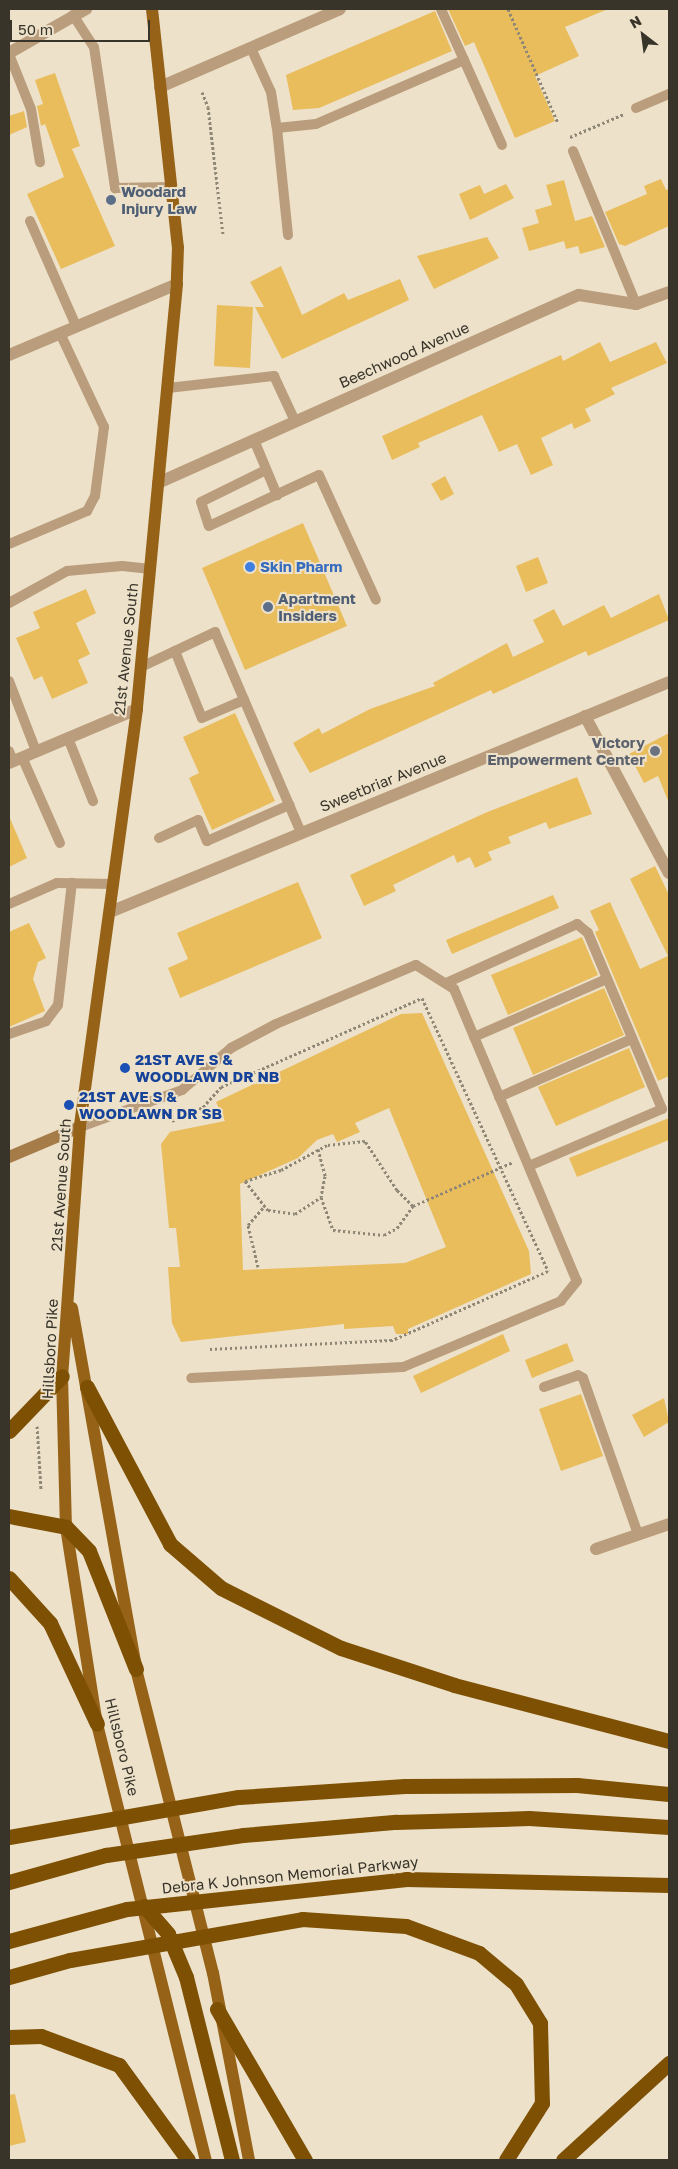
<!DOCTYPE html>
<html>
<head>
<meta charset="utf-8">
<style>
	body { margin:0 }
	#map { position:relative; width:678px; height:2169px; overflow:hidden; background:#ede1c9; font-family:"Golos Text",sans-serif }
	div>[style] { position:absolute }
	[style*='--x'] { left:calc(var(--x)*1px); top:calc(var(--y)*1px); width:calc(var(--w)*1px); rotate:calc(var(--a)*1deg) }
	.building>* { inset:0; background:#e9bd5c }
	.path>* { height:3px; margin-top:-1.5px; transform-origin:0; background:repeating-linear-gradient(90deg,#8f8776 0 2.5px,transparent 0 5px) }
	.lane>* { height:10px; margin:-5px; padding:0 5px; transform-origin:5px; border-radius:5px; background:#ba9d7c }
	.street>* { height:12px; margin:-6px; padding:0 6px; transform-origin:6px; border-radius:6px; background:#ba9d7c }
	.secondary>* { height:12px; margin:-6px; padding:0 6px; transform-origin:6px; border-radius:6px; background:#a57b48 }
	.primary>* { height:12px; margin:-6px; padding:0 6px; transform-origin:6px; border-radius:6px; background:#956217 }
	.highway>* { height:15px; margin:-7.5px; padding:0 7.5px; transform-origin:7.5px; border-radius:7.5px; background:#7e5003 }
	.dots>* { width:14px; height:14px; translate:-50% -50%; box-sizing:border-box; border:2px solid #ede1c9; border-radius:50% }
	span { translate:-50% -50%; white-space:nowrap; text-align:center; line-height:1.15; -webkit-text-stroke:4px #ede1c9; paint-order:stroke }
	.service-label { font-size:15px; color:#4e5e75; font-weight:700 }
	.left { translate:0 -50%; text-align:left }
	.street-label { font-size:15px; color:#38342a }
	.shop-label { font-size:15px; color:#366cbe; font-weight:700 }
	.worship-label { font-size:15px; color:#5b616d; font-weight:700 }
	.right { translate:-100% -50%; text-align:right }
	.transit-label { font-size:15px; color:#164399; font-weight:700 }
	.frame { position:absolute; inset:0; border:10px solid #38342a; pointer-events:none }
	.north { position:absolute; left:618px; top:10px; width:50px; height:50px; -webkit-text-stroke:4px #ede1c9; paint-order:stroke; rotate:330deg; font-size:14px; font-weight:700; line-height:20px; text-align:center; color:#38342a }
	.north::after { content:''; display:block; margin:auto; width:18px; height:22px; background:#38342a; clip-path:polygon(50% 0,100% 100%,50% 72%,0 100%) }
	.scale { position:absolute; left:10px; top:20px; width:140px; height:22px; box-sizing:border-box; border:2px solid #38342a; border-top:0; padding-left:6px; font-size:15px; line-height:18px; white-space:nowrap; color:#38342a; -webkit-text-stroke:4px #ede1c9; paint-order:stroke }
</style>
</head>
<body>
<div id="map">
	<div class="building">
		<div style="clip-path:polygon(448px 9px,608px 9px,565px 27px,579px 56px,535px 76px,555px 121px,515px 138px,474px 42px,465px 46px)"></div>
		<div style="clip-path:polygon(435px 11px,452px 51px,319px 108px,293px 110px,286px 75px)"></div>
		<div style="clip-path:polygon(55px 73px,80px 146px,72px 149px,115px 246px,61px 269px,27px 194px,64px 177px,45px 124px,41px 126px,37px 106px,43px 104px,35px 80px)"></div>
		<div style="clip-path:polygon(24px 111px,27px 127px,9px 135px,9px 116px)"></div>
		<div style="clip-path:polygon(661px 179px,666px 190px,669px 189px,669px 226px,625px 246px,619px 244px,605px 212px,647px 194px,644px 186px)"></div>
		<div style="clip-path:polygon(564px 180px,575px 221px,592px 216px,605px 247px,580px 254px,578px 246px,566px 249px,564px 241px,529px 251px,522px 228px,539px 223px,535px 210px,552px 205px,546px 185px)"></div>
		<div style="clip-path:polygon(506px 184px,514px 198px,470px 220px,459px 194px,480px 185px,484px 194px)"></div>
		<div style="clip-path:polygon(487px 237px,499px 258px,434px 289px,417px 256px)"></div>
		<div style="clip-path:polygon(281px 266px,302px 315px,344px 293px,348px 300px,400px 279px,409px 300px,282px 359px,255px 307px,264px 307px,250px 282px)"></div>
		<div style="clip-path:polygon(217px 305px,253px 307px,250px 368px,214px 366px)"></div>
		<div style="clip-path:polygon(600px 342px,610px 362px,656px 342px,667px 363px,611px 388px,615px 394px,585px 409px,591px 421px,574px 429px,572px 423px,541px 438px,553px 465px,531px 475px,517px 444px,499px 452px,482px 415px,418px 443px,420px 447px,392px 460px,382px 436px,561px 355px,563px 361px)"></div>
		<div style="clip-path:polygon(445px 476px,454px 494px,441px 501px,431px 484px)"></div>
		<div style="clip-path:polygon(303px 523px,347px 626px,245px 670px,202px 568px)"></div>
		<div style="clip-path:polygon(538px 557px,548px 583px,526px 592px,516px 566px)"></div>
		<div style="clip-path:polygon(86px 589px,96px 613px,76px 623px,90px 654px,78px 660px,88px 683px,52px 699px,42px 676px,34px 680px,16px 638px,40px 628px,33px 612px)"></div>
		<div style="clip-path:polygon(659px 594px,669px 620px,588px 656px,586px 651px,493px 694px,491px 690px,310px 773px,293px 743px,319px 728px,322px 734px,370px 709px,435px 686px,433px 683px,507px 643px,513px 657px,544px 642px,533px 620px,554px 609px,563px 626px,604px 605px,611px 618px)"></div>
		<div style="clip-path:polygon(235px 713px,275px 801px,212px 830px,189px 778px,199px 773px,183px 737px)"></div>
		<div style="clip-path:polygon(669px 733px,669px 803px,658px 776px,644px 783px,629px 754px)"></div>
		<div style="clip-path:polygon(577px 777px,592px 814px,549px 829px,546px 822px,508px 837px,511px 843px,488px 852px,492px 860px,475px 868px,470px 857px,457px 863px,454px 855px,393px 885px,396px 891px,364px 906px,350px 875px,485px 813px)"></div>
		<div style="clip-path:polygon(9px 816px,27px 858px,9px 867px)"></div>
		<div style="clip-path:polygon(655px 866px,669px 895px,669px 1076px,658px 1081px,595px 932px,599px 930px,590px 911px,610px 902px,640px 969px,668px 956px,630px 879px)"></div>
		<div style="clip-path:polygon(298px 882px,322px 938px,180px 998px,168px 968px,188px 959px,177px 933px)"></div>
		<div style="clip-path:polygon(553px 895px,559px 908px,452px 954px,446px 940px)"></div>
		<div style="clip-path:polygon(29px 923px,46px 958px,38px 962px,33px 979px,45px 1011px,9px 1027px,9px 932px)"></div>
		<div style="clip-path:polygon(582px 937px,598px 975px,508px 1015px,491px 975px)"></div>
		<div style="clip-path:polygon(604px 988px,624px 1035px,533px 1075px,513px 1028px)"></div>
		<div style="clip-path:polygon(evenodd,422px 1013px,529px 1251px,531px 1274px,408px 1329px,408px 1334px,396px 1334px,393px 1326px,344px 1329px,344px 1324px,181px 1342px,172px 1323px,168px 1267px,180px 1267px,176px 1228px,169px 1228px,161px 1144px,170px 1132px,225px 1121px,216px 1102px,401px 1014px,422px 1013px,389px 1108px,446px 1247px,405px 1263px,243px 1270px,240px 1184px,298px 1158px,317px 1140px,333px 1134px,337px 1142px,360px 1132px,355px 1123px,389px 1108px)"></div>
		<div style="clip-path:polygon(629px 1048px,645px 1087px,556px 1126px,538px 1087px)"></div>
		<div style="clip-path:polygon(669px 1118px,669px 1140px,577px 1177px,569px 1158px)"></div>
		<div style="clip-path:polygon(503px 1334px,510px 1351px,421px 1393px,413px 1376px)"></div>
		<div style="clip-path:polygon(567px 1343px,574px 1361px,532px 1378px,525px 1360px)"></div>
		<div style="clip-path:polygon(581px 1394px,603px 1456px,561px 1471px,539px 1409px)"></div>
		<div style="clip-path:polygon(664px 1398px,669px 1422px,644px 1437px,632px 1415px)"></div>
		<div style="clip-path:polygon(15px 2094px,26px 2142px,9px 2146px,9px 2095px)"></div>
	</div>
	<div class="path">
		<div style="--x:508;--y:9;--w:124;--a:66.3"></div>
		<div style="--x:202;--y:92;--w:16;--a:68"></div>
		<div style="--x:208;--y:107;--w:129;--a:83.3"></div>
		<div style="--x:570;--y:137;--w:59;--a:-23.1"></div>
		<div style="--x:172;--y:1121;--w:34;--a:-24"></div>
		<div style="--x:203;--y:1107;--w:27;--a:-48"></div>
		<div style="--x:221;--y:1087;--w:220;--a:-23.9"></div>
		<div style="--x:422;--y:998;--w:301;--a:65.2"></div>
		<div style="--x:548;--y:1271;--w:171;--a:156.1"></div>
		<div style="--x:392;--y:1340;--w:183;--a:177.2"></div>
		<div style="--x:318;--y:1149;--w:28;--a:75"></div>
		<div style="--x:325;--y:1176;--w:21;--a:101"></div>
		<div style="--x:413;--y:1206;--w:23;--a:-135"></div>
		<div style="--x:397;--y:1190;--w:59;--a:-123.1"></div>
		<div style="--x:365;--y:1141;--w:38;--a:174"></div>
		<div style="--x:327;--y:1145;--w:52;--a:151.5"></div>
		<div style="--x:281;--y:1170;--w:38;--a:163"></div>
		<div style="--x:245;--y:1181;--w:37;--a:52"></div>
		<div style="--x:268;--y:1210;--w:27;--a:8"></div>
		<div style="--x:295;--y:1214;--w:31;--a:-33"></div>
		<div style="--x:321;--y:1197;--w:35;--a:70"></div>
		<div style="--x:333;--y:1230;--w:51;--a:5.6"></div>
		<div style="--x:384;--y:1235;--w:15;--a:-28"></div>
		<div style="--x:397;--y:1228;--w:27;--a:-54"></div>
		<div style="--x:413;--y:1206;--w:109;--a:-23.7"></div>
		<div style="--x:258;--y:1267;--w:43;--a:-103.4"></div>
		<div style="--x:248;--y:1225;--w:23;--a:-49"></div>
		<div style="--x:37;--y:1426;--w:64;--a:86.4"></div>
	</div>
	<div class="lane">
		<div style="--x:73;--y:15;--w:38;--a:57"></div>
		<div style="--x:94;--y:47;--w:143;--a:81.5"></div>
		<div style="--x:115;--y:188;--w:56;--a:-1"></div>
		<div style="--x:251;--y:48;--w:48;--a:65.6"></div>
		<div style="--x:271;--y:92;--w:36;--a:81"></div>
		<div style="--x:9;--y:54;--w:59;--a:68.2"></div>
		<div style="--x:31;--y:109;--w:54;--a:80.4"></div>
		<div style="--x:464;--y:60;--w:93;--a:65.9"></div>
		<div style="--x:636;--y:108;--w:36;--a:-23"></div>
		<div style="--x:573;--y:151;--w:165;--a:67.6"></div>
		<div style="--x:30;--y:221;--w:115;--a:66.3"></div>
		<div style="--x:288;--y:235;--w:108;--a:-95.9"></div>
		<div style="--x:277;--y:128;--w:39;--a:-6"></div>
		<div style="--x:316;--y:124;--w:161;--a:-23.4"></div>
		<div style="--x:464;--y:60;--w:56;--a:-114.3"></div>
		<div style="--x:168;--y:388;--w:107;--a:-6.5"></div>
		<div style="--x:274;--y:376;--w:50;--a:65"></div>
		<div style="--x:254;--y:440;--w:60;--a:67.3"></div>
		<div style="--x:266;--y:470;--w:72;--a:153.8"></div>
		<div style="--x:201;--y:502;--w:25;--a:72"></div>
		<div style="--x:209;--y:526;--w:121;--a:-24.9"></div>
		<div style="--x:319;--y:475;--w:137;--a:65.5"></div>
		<div style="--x:9;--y:544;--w:85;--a:-22.9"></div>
		<div style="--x:87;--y:511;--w:17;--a:-62"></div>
		<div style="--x:95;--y:496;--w:70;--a:-82.6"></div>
		<div style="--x:104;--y:427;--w:104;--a:-115.1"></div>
		<div style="--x:9;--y:603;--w:66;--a:-28.9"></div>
		<div style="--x:67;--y:571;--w:55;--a:-5.2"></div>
		<div style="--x:122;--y:566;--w:29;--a:6"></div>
		<div style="--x:175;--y:651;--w:72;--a:68.1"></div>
		<div style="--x:202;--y:718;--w:46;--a:-23.2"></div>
		<div style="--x:141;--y:667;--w:82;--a:-25.3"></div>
		<div style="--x:215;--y:632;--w:219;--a:66.8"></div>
		<div style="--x:9;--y:681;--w:75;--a:68.9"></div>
		<div style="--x:68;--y:738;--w:68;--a:68.4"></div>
		<div style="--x:9;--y:751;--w:11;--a:68"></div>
		<div style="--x:22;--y:757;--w:94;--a:66.2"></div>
		<div style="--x:159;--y:838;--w:43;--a:-24.8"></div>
		<div style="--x:198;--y:820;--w:23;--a:67"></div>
		<div style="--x:207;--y:841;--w:90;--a:-23.7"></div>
		<div style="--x:9;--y:904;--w:52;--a:-23.6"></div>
		<div style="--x:57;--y:883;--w:57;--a:1"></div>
		<div style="--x:446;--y:983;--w:144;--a:-24.2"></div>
		<div style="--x:577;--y:924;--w:14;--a:39"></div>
		<div style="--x:588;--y:933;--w:191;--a:67.2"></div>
		<div style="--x:662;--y:1109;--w:145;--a:156.8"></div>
		<div style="--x:9;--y:1034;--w:39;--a:-19"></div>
		<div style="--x:46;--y:1021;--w:20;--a:-53"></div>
		<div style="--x:58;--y:1005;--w:123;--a:-83.5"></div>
		<div style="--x:474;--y:1037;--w:145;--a:-23.6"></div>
		<div style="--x:499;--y:1097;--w:145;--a:-23.6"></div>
		<div style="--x:80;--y:1127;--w:109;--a:-19.9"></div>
		<div style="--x:182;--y:1090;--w:65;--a:-40.6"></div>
		<div style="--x:231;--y:1048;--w:51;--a:-28.1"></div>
		<div style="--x:276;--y:1024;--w:152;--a:-22.9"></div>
		<div style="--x:416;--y:965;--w:45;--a:32.3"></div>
		<div style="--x:454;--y:989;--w:317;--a:67.2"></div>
		<div style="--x:577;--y:1281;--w:26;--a:129"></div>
		<div style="--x:561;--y:1301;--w:171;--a:157.3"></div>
		<div style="--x:403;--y:1367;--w:212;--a:177"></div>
		<div style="--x:544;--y:1387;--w:36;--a:-19"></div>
		<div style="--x:578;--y:1375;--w:6;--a:31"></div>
		<div style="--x:583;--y:1378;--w:165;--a:70.6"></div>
	</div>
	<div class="street">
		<div style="--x:9;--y:53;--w:89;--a:-29.7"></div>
		<div style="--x:160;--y:87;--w:196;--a:-23.4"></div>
		<div style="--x:9;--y:355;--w:182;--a:-22.9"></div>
		<div style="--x:158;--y:483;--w:461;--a:-24.1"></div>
		<div style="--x:579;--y:295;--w:58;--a:9"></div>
		<div style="--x:636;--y:304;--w:35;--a:-20"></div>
		<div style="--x:585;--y:716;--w:178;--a:61.9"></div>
		<div style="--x:9;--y:763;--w:139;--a:-22.9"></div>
		<div style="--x:110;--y:912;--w:604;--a:-22.36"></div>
		<div style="--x:596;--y:1549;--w:77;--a:-18.9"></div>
	</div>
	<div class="secondary">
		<div style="--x:9;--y:1157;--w:77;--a:-22.9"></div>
	</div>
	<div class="primary">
		<div style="--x:152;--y:9;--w:239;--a:83.8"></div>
		<div style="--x:178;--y:247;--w:37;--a:92"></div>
		<div style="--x:177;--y:284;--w:427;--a:95.4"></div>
		<div style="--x:137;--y:709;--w:422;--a:97.8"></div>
		<div style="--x:80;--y:1127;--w:250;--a:94.1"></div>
		<div style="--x:62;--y:1376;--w:151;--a:88.5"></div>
		<div style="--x:66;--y:1527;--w:199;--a:81.1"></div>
		<div style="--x:97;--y:1724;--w:449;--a:76"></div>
		<div style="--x:72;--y:1308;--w:367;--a:79.9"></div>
		<div style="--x:136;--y:1669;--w:314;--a:75.8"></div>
		<div style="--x:213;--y:1973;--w:190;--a:79.1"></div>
	</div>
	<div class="highway">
		<div style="--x:87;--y:1387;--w:178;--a:62.1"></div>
		<div style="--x:170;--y:1544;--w:67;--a:40.8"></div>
		<div style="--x:221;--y:1588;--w:134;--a:26.6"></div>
		<div style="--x:341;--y:1648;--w:119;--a:18.1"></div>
		<div style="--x:454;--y:1685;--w:222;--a:14.6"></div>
		<div style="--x:9;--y:1431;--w:76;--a:-46.1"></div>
		<div style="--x:9;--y:1516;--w:58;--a:10.9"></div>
		<div style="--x:66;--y:1527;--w:33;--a:46"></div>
		<div style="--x:89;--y:1551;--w:127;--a:68.3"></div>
		<div style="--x:9;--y:1578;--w:61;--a:47.7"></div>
		<div style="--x:50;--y:1623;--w:111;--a:65"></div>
		<div style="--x:9;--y:1837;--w:233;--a:-9.9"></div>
		<div style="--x:239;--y:1797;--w:166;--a:-3.8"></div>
		<div style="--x:405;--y:1786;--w:172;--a:-0.3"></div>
		<div style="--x:577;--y:1785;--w:92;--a:5.6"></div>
		<div style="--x:9;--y:1882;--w:101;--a:-15.6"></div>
		<div style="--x:106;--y:1855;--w:138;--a:-8.3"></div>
		<div style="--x:243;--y:1835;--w:154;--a:-4.9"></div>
		<div style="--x:396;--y:1822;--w:133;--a:-1.7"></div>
		<div style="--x:529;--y:1818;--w:140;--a:3.7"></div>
		<div style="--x:144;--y:1906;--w:37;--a:49"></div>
		<div style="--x:168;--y:1934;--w:47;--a:67.3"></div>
		<div style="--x:186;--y:1977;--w:189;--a:75.9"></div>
		<div style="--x:9;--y:1941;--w:122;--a:-15.2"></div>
		<div style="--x:127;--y:1909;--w:281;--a:-6.1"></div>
		<div style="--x:406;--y:1879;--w:263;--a:1.3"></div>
		<div style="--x:9;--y:1977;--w:63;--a:-15.6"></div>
		<div style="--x:70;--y:1960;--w:236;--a:-10"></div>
		<div style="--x:302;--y:1919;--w:104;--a:3.9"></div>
		<div style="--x:406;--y:1926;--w:78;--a:20.3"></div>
		<div style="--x:479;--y:1953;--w:48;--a:40"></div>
		<div style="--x:516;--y:1984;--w:46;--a:58.4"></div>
		<div style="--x:540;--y:2023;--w:80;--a:88.6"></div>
		<div style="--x:542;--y:2103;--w:67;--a:122.3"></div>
		<div style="--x:217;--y:2009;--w:175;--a:59.8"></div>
		<div style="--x:9;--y:2037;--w:32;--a:-2"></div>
		<div style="--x:41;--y:2036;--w:83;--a:20.4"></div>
		<div style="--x:119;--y:2065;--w:117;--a:54"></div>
		<div style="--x:563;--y:2160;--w:144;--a:-42.5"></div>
	</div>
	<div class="dots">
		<div style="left:111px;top:200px;background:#5c6f8a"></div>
		<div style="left:250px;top:567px;background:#3f7fe0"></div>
		<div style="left:268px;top:607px;background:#5c6f8a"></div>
		<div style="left:655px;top:751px;background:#6b7280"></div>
		<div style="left:125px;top:1068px;background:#1a4fb4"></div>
		<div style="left:69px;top:1105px;background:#1a4fb4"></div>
	</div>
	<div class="service-label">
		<span class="left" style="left:121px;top:200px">Woodard<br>Injury Law</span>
		<span class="left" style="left:278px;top:607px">Apartment<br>Insiders</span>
	</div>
	<div class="street-label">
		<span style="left:404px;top:355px;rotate:-24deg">Beechwood Avenue</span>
		<span style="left:126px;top:649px;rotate:-84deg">21st Avenue South</span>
		<span style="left:383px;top:782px;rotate:-22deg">Sweetbriar Avenue</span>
		<span style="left:61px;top:1185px;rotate:-86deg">21st Avenue South</span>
		<span style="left:50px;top:1349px;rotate:-87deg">Hillsboro Pike</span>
		<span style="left:122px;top:1747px;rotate:76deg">Hillsboro Pike</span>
		<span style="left:290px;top:1875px;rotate:-6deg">Debra K Johnson Memorial Parkway</span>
	</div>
	<div class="shop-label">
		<span class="left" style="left:260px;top:567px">Skin Pharm</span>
	</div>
	<div class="worship-label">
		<span class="right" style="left:645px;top:751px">Victory<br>Empowerment Center</span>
	</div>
	<div class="transit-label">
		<span class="left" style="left:135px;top:1068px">21ST AVE S &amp;<br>WOODLAWN DR NB</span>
		<span class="left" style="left:79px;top:1105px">21ST AVE S &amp;<br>WOODLAWN DR SB</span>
	</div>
	<div class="frame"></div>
	<div class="north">N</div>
	<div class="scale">50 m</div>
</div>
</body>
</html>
